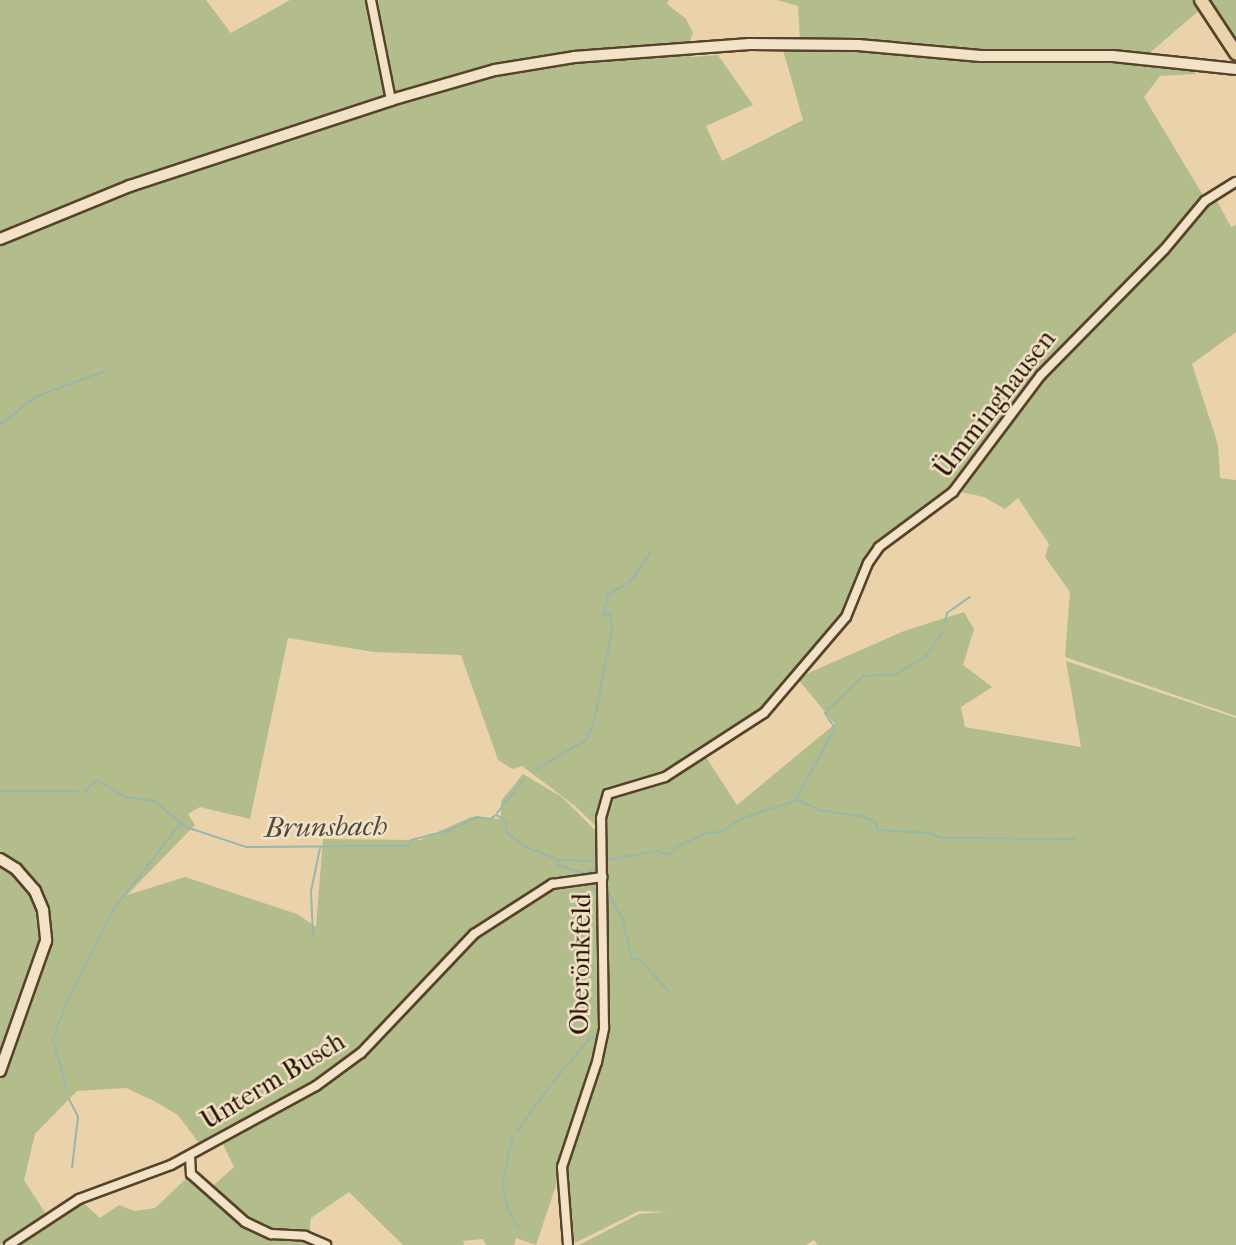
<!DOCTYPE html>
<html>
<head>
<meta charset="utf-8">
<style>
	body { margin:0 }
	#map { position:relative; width:1236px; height:1245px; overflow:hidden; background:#ead3aa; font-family:"IM FELL French Canon",serif }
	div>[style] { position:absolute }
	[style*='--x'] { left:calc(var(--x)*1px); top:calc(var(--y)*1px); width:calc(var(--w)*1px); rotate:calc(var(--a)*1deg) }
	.green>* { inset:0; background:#b3bd8b }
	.stream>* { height:2px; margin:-1px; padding:0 1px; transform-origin:1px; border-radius:1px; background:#98b7ac }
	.roads { filter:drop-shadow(2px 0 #57422a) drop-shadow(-2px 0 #57422a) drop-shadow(0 2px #57422a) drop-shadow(0 -2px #57422a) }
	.minor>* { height:8px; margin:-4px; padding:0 4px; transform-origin:4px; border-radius:4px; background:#f1e2c8 }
	.tertiary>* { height:10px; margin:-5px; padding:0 5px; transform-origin:5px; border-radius:5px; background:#f1e2c8 }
	.secondary>* { height:10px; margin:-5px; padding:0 5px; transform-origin:5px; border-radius:5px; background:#f1e2c8 }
	.primary>* { height:12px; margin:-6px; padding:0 6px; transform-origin:6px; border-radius:6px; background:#ead3aa }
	span { translate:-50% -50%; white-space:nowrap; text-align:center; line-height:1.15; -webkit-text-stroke:5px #f1e2c8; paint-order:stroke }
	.street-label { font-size:26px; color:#261100 }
	.water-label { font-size:28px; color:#4e4b3c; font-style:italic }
</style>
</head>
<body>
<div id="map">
	<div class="green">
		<div style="clip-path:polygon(0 0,206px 0,231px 33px,290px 0,669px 0,667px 4px,686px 19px,693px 33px,688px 46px,690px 57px,718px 55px,753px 105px,706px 126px,722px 161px,803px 120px,783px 50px,793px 45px,894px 47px,1013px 57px,1113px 56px,1196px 66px,1195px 74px,1160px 76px,1144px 97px,1204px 197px,1215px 197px,1231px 227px,1236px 225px,1236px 332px,1192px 364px,1218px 445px,1220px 478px,1236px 480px,1236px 716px,1065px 657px,1070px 592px,1045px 557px,1049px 544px,1018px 498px,1005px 509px,984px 497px,956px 491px,963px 481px,948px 497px,879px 547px,868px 563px,846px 617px,772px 704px,698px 757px,704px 754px,737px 805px,835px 724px,797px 678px,904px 631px,964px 612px,974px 629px,963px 665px,992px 687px,961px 707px,965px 727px,1081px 747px,1066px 661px,1236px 718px,1236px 1245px,818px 1245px,814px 1240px,806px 1245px,579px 1245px,639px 1214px,666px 1212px,639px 1211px,575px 1243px,562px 1180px,597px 1064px,536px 1245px,516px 1238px,514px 1245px,486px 1245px,483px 1239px,463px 1241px,464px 1245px,403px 1245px,349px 1192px,311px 1218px,308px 1245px,12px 1245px,79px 1199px,100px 1218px,119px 1205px,135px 1211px,155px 1208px,191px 1174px,207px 1191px,234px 1167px,220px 1138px,315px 1086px,361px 1053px,474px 934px,552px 884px,603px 877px,605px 1004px,599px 1060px,607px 1004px,602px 818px,611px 793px,601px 811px,602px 832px,575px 806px,522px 766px,512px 769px,498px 760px,461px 655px,374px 652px,288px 638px,250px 819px,200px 807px,188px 814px,195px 825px,127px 895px,185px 877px,297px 914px,316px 927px,323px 839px,420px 840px,471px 817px,501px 819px,501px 801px,523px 774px,562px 797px,600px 835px,601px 876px,552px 882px,521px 897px,472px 932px,360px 1052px,313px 1085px,201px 1146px,178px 1115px,154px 1101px,126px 1088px,77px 1091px,35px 1134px,24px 1180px,49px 1219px,0 1245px,0 1078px,33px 985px,0 1067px,0 859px,28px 877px,0 857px,0 244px,164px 178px,500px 72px,497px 64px,471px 72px,160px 172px,0 234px)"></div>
		<div style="clip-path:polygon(777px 0,1197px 0,1202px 8px,1145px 57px,1013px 56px,800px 41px,798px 6px)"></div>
		<div style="clip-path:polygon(1207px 0,1236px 0,1236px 44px)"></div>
	</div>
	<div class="stream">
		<div style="--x:0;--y:425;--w:45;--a:-38.7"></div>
		<div style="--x:35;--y:397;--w:75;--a:-20.4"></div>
		<div style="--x:945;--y:623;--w:10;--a:-79"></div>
		<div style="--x:947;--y:613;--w:28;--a:-35"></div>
		<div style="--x:535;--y:770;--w:59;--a:-30.5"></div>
		<div style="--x:586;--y:740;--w:20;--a:-66"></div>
		<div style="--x:594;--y:722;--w:95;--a:-79"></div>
		<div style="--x:612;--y:629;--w:15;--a:-98"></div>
		<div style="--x:610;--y:614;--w:7;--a:164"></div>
		<div style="--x:603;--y:616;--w:23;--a:-75"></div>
		<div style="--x:609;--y:594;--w:26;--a:-31"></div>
		<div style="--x:631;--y:581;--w:34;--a:-56"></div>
		<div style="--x:0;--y:791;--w:78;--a:0"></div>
		<div style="--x:85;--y:791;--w:16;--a:-43"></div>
		<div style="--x:97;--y:780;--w:33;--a:31"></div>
		<div style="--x:125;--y:797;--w:29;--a:8"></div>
		<div style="--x:154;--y:801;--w:41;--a:39.1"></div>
		<div style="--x:186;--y:827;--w:63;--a:18.4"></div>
		<div style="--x:246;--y:847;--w:163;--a:-0.4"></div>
		<div style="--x:409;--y:846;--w:6;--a:-72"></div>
		<div style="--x:411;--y:840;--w:38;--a:-14"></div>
		<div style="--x:448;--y:831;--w:32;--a:-26"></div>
		<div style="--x:477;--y:817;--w:13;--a:9"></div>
		<div style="--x:490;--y:819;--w:7;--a:-34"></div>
		<div style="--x:496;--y:815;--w:13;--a:29"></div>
		<div style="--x:507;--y:821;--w:11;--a:95"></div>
		<div style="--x:506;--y:832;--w:27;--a:36"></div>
		<div style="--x:528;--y:848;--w:33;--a:21"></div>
		<div style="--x:559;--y:860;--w:40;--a:1.4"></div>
		<div style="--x:796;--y:799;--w:25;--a:26"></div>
		<div style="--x:819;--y:810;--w:41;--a:8.3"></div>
		<div style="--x:860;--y:816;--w:17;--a:21"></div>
		<div style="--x:876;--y:822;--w:8;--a:76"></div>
		<div style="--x:878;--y:830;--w:51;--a:3.4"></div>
		<div style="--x:929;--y:833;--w:15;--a:20"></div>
		<div style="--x:943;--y:838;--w:132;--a:0.4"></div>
		<div style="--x:497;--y:813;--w:43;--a:-51.5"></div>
		<div style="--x:557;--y:860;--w:5;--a:79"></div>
		<div style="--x:558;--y:865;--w:28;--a:18"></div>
		<div style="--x:585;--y:874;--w:10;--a:-29"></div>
		<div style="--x:607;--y:860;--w:50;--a:-10.4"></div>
		<div style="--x:656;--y:851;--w:15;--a:16"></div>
		<div style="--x:670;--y:855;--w:10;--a:-53"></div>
		<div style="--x:676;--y:847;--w:33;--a:-25"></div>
		<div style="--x:706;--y:833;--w:15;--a:-4"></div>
		<div style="--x:721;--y:832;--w:23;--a:-34"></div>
		<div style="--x:740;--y:819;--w:58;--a:-18.1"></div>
		<div style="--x:795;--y:801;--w:83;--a:-61.3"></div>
		<div style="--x:835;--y:728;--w:18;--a:-124"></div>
		<div style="--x:825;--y:713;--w:53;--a:-44.2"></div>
		<div style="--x:863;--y:676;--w:34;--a:-3"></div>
		<div style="--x:897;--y:674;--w:34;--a:-32"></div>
		<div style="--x:926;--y:656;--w:29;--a:-56"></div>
		<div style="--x:607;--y:869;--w:21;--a:90"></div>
		<div style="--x:607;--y:890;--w:32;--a:62"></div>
		<div style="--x:622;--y:918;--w:41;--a:76"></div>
		<div style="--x:632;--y:958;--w:8;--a:14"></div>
		<div style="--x:640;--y:960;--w:42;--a:47.9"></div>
		<div style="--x:590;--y:885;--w:11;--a:45"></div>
		<div style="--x:313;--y:935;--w:44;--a:-92.6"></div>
		<div style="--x:311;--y:891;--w:44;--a:-78.2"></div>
		<div style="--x:553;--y:1082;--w:56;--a:-50.1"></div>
		<div style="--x:589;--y:1039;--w:11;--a:-22"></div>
		<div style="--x:599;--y:1035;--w:15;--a:-86"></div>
		<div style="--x:67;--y:1090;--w:53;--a:-105.4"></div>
		<div style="--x:53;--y:1039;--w:35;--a:-70"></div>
		<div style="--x:65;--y:1006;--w:107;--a:-63.4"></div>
		<div style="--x:113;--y:910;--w:110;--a:-52"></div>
		<div style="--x:69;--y:1099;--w:20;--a:63"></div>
		<div style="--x:78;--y:1117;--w:51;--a:96.7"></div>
		<div style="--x:517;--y:1131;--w:56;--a:-53.7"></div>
		<div style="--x:513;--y:1137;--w:47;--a:103.4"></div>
		<div style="--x:502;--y:1183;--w:25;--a:78"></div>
		<div style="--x:507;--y:1207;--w:23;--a:61"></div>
	</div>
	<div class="roads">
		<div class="minor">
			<div style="--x:371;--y:0;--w:102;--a:78.7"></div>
			<div style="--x:190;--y:1156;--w:18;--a:87"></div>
			<div style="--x:191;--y:1174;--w:72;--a:41.6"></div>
			<div style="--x:245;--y:1222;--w:29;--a:25"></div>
			<div style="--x:271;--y:1234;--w:34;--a:3"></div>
			<div style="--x:305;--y:1236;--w:23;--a:23"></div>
			<div style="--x:9;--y:1245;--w:84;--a:-33.3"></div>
			<div style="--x:79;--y:1199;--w:98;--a:-20.3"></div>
			<div style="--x:171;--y:1165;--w:165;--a:-28.6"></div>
			<div style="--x:316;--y:1086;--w:56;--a:-36.3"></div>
			<div style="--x:361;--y:1053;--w:164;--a:-46.5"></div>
			<div style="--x:474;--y:934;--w:93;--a:-32.7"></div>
			<div style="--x:552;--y:884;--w:51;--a:-7.8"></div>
			<div style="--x:568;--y:1245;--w:78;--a:-94.4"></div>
			<div style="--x:562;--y:1167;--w:111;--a:-71.6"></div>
			<div style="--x:597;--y:1062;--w:35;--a:-78"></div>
			<div style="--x:604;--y:1028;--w:210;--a:-90.8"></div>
			<div style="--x:601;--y:818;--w:25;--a:-74"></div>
			<div style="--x:608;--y:794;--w:59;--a:-16.6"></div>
			<div style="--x:665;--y:777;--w:118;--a:-32.9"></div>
			<div style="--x:764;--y:713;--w:126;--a:-49.5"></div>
			<div style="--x:846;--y:617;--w:58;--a:-67.8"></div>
			<div style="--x:868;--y:563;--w:19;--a:-55"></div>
			<div style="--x:879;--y:547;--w:92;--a:-36.6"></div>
			<div style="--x:953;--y:492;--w:146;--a:-53.1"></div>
			<div style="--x:1041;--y:375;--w:175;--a:-45.5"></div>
			<div style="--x:1164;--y:250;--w:64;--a:-50.1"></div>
			<div style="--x:1205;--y:201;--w:36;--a:-32"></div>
		</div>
		<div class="tertiary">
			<div style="--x:0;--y:859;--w:19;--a:32"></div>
			<div style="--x:16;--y:869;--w:29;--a:49"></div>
			<div style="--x:35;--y:891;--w:21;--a:67"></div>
			<div style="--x:43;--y:910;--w:31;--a:84"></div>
			<div style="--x:46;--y:941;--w:138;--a:109.5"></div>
		</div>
		<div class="secondary">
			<div style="--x:0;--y:239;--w:140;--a:-22.2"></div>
			<div style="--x:130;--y:186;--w:275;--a:-18.2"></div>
			<div style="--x:391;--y:100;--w:108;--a:-16.1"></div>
			<div style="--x:495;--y:70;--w:80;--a:-9.3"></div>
			<div style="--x:574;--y:57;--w:176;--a:-4.2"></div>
			<div style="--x:750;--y:44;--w:108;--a:0.5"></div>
			<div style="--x:858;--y:45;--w:123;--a:5.1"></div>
			<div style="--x:981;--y:56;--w:132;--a:0"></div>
			<div style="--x:1113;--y:56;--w:124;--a:6"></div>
		</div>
		<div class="primary">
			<div style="--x:1201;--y:0;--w:64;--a:56.6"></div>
		</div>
	</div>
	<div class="street-label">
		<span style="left:995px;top:404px;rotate:-52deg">Ümminghausen</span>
		<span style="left:581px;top:964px;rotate:-89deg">Oberönkfeld</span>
		<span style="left:273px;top:1081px;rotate:-31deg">Unterm Busch</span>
	</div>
	<div class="water-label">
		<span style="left:326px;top:827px;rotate:-1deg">Brunsbach</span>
	</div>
</div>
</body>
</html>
